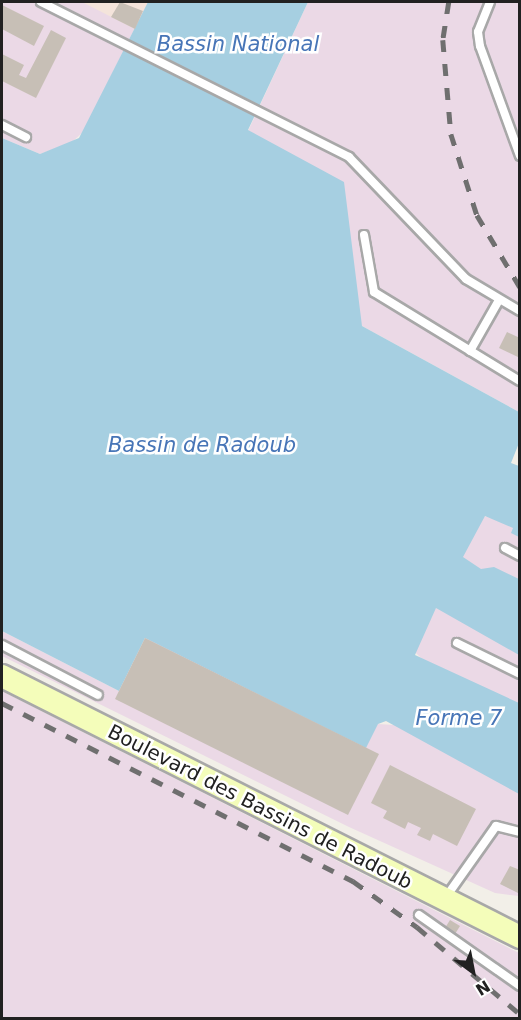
<!DOCTYPE html>
<html>
<head>
<meta charset="utf-8">
<style>
	body { margin:0 }
	#map { position:relative; width:521px; height:1020px; overflow:hidden; background:#f2efe8; font-family:"DejaVu Sans",sans-serif }
	div>[style] { position:absolute }
	[style*='--x'] { left:calc(var(--x)*1px); top:calc(var(--y)*1px); width:calc(var(--w)*1px); rotate:calc(var(--a)*1deg) }
	.industrial>* { inset:0; background:#ebd9e6 }
	.military>* { inset:0; background:#f4e4db }
	.water>* { inset:0; background:#a6cfe1 }
	.building>* { inset:0; background:#c7bfb6 }
	.roads { filter:drop-shadow(2px 0 #a8a8a8) drop-shadow(-2px 0 #a8a8a8) drop-shadow(0 2px #a8a8a8) drop-shadow(0 -2px #a8a8a8) }
	.lane>* { height:8px; margin:-4px; padding:0 4px; transform-origin:4px; border-radius:4px; background:#fff }
	.secondary>* { height:22px; margin:-11px; padding:0 11px; transform-origin:11px; border-radius:11px; background:#f4fdba }
	.rail>* { height:4.5px; margin-top:-2.25px; transform-origin:0; background:repeating-linear-gradient(90deg,#6f6f6f 0 12px,transparent 0 24px) }
	span { translate:-50% -50%; white-space:nowrap; text-align:center; line-height:1.15; -webkit-text-stroke:5px #fff; paint-order:stroke }
	.street-label { font-size:20px; color:#212121 }
	.water-label { font-size:21px; color:#4775b7; font-style:italic }
	.frame { position:absolute; inset:0; border:3px solid #212121; pointer-events:none }
	.north { position:absolute; left:443px; top:942px; width:60px; height:60px; -webkit-text-stroke:4px #fff; paint-order:stroke; rotate:148deg; font-size:16px; font-weight:700; line-height:24px; text-align:center; color:#212121 }
	.north::after { content:''; display:block; margin:auto; width:21px; height:27px; background:#212121; clip-path:polygon(50% 0,100% 100%,50% 72%,0 100%) }
</style>
</head>
<body>
<div id="map">
	<div class="industrial">
		<div style="clip-path:polygon(2px 2px,148px 2px,83px 132px,71px 143px,40px 154px,2px 138px)"></div>
		<div style="clip-path:polygon(308px 2px,519px 2px,519px 412px,362px 326px,248px 131px)"></div>
		<div style="clip-path:polygon(519px 475px,519px 896px,495px 893px,349px 827px,2px 656px,2px 631px,119px 691px,145px 638px,378px 724px,394px 725px,424px 661px,415px 652px,439px 601px,481px 520px,484px 516px,497px 519px)"></div>
		<div style="clip-path:polygon(2px 691px,519px 953px,519px 1018px,2px 1018px)"></div>
	</div>
	<div class="military">
		<div style="clip-path:polygon(82px 2px,148px 2px,135px 29px)"></div>
	</div>
	<div class="water">
		<div style="clip-path:polygon(148px 2px,308px 2px,248px 130px,344px 182px,362px 326px,519px 412px,519px 443px,511px 463px,519px 466px,519px 537px,511px 533px,513px 528px,485px 516px,463px 557px,481px 569px,494px 567px,519px 579px,519px 655px,436px 608px,415px 655px,519px 703px,519px 794px,386px 721px,378px 724px,366px 748px,145px 638px,119px 691px,2px 631px,2px 138px,40px 154px,79px 138px)"></div>
	</div>
	<div class="building">
		<div style="clip-path:polygon(120px 2px,143px 11px,135px 29px,111px 17px)"></div>
		<div style="clip-path:polygon(2px 5px,44px 26px,34px 46px,2px 29px)"></div>
		<div style="clip-path:polygon(51px 30px,66px 38px,36px 98px,2px 81px,2px 54px,24px 65px,19px 75px,26px 78px)"></div>
		<div style="clip-path:polygon(507px 332px,520px 338px,520px 358px,499px 348px)"></div>
		<div style="clip-path:polygon(145px 638px,379px 754px,348px 815px,115px 699px)"></div>
		<div style="clip-path:polygon(390px 765px,476px 809px,457px 846px,433px 834px,430px 841px,417px 835px,421px 828px,408px 822px,405px 829px,383px 818px,387px 811px,371px 803px)"></div>
		<div style="clip-path:polygon(510px 866px,520px 870px,520px 894px,500px 884px)"></div>
		<div style="clip-path:polygon(450px 920px,460px 926px,455px 934px,445px 928px)"></div>
	</div>
	<div class="roads">
		<div class="lane">
			<div style="--x:41;--y:2;--w:345;--a:26.7"></div>
			<div style="--x:349;--y:157;--w:169;--a:46.2"></div>
			<div style="--x:466;--y:279;--w:63;--a:30.7"></div>
			<div style="--x:490;--y:2;--w:32;--a:112"></div>
			<div style="--x:478;--y:32;--w:14;--a:82"></div>
			<div style="--x:480;--y:46;--w:117;--a:70"></div>
			<div style="--x:2;--y:125;--w:27;--a:27"></div>
			<div style="--x:364;--y:235;--w:58;--a:80"></div>
			<div style="--x:374;--y:292;--w:171;--a:31.4"></div>
			<div style="--x:470;--y:351;--w:59;--a:-60.4"></div>
			<div style="--x:505;--y:548;--w:17;--a:28"></div>
			<div style="--x:457;--y:643;--w:70;--a:26.2"></div>
			<div style="--x:2;--y:645;--w:108;--a:27.5"></div>
			<div style="--x:446;--y:897;--w:87;--a:-54.8"></div>
			<div style="--x:496;--y:826;--w:25;--a:14"></div>
			<div style="--x:419;--y:915;--w:123;--a:35.1"></div>
		</div>
		<div class="secondary">
			<div style="--x:2;--y:676;--w:580;--a:26.74"></div>
		</div>
	</div>
	<div class="rail">
		<div style="--x:449;--y:2;--w:38;--a:99"></div>
		<div style="--x:443;--y:40;--w:94;--a:85.1"></div>
		<div style="--x:451;--y:134;--w:85;--a:72.2"></div>
		<div style="--x:477;--y:215;--w:84;--a:59.2"></div>
		<div style="--x:2;--y:703;--w:394;--a:26.9"></div>
		<div style="--x:353;--y:881;--w:79;--a:35.7"></div>
		<div style="--x:417;--y:927;--w:135;--a:40.2"></div>
	</div>
	<div class="street-label">
		<span style="left:260px;top:807px;rotate:27deg">Boulevard des Bassins de Radoub</span>
	</div>
	<div class="water-label">
		<span style="left:238px;top:44px">Bassin National</span>
		<span style="left:202px;top:445px">Bassin de Radoub</span>
		<span style="left:459px;top:718px">Forme 7</span>
	</div>
	<div class="frame"></div>
	<div class="north">N</div>
</div>
</body>
</html>
